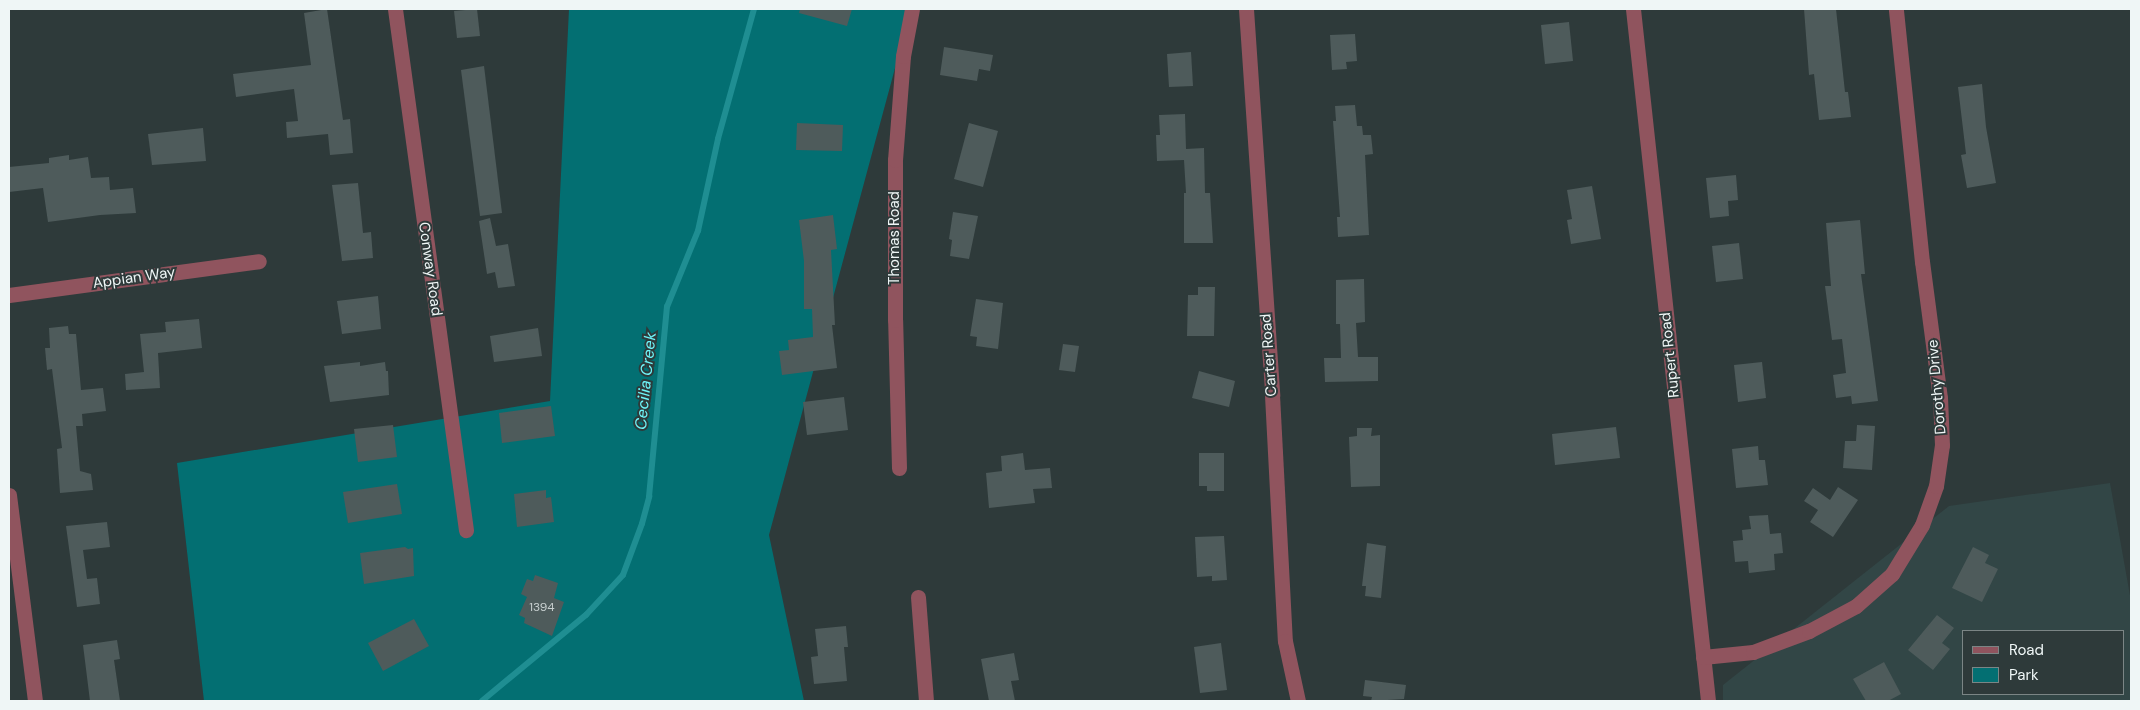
<!DOCTYPE html>
<html>
<head>
<meta charset="utf-8">
<style>
	body { margin:0 }
	#map { position:relative; width:2140px; height:710px; overflow:hidden; background:#2e3a3a; font-family:"DM Sans",sans-serif }
	div>[style] { position:absolute }
	[style*='--x'] { left:calc(var(--x)*1px); top:calc(var(--y)*1px); width:calc(var(--w)*1px); rotate:calc(var(--a)*1deg) }
	.built>* { inset:0; background:#324646 }
	.green>* { inset:0; background:#036f72 }
	.stream>* { height:5.5px; margin:-2.75px; padding:0 2.75px; transform-origin:2.75px; border-radius:2.75px; background:#1f8e92 }
	.building>* { inset:0; background:#4e5b5b }
	.street>* { height:15px; margin:-7.5px; padding:0 7.5px; transform-origin:7.5px; border-radius:7.5px; background:#90545e }
	span { translate:-50% -50%; white-space:nowrap; text-align:center; line-height:1.15; -webkit-text-stroke:4px #2e3a3a; paint-order:stroke }
	.number-label { font-size:12px; color:#c7cfcf }
	.number-label span { -webkit-text-stroke-width:0 }
	.street-label { font-size:15px; color:#eff6f6 }
	.water-label { font-size:16px; color:#6ff6fa; font-style:italic }
	.frame { position:absolute; inset:0; border:10px solid #eff6f6; pointer-events:none }
	.legend { position:absolute; left:1962px; top:630px; width:162px; height:65px; box-sizing:border-box; background:#2e3a3a; border:1px solid #7b8585; margin:0; padding:6px 9px; list-style:none; font-size:15px; color:#eff6f6 }
	.legend li { display:flex; align-items:center; gap:10px; height:25px }
	.legend b { width:25px; border:1px solid #7b8585 }
</style>
</head>
<body>
<div id="map">
	<div class="built">
		<div style="clip-path:polygon(evenodd,2110px 483px,2131px 601px,2131px 701px,1723px 701px,1723px 685px,1949px 506px,2110px 483px,1964px 631px,2124px 631px,2124px 694px,1964px 694px,1964px 631px)"></div>
	</div>
	<div class="green">
		<div style="clip-path:polygon(569px 9px,911px 9px,769px 535px,804px 701px,204px 701px,177px 463px,550px 401px)"></div>
	</div>
	<div class="stream">
		<div style="--x:482;--y:701;--w:135;--a:-39.6"></div>
		<div style="--x:586;--y:615;--w:54;--a:-47.2"></div>
		<div style="--x:623;--y:575;--w:54;--a:-69.6"></div>
		<div style="--x:642;--y:524;--w:28;--a:-75"></div>
		<div style="--x:649;--y:497;--w:191;--a:-84.6"></div>
		<div style="--x:667;--y:307;--w:82;--a:-67.8"></div>
		<div style="--x:698;--y:231;--w:94;--a:-77.7"></div>
		<div style="--x:718;--y:139;--w:135;--a:-74.5"></div>
	</div>
	<div class="building">
		<div style="clip-path:polygon(327px 9px,343px 120px,350px 119px,353px 153px,330px 155px,328px 134px,287px 138px,286px 122px,298px 121px,294px 89px,236px 97px,233px 74px,311px 65px,304px 13px)"></div>
		<div style="clip-path:polygon(477px 9px,480px 36px,457px 38px,454px 11px)"></div>
		<div style="clip-path:polygon(800px 9px,852px 9px,847px 26px,799px 13px)"></div>
		<div style="clip-path:polygon(1804px 9px,1836px 9px,1845px 92px,1848px 92px,1851px 117px,1819px 120px,1814px 74px,1809px 75px)"></div>
		<div style="clip-path:polygon(1569px 22px,1573px 61px,1545px 64px,1541px 25px)"></div>
		<div style="clip-path:polygon(1355px 34px,1357px 61px,1346px 62px,1347px 69px,1332px 70px,1330px 35px)"></div>
		<div style="clip-path:polygon(944px 47px,993px 55px,990px 71px,979px 69px,977px 81px,940px 75px)"></div>
		<div style="clip-path:polygon(1191px 52px,1193px 86px,1169px 87px,1167px 54px)"></div>
		<div style="clip-path:polygon(484px 66px,502px 213px,480px 216px,461px 70px)"></div>
		<div style="clip-path:polygon(1982px 84px,1986px 127px,1996px 183px,1967px 188px,1961px 155px,1966px 154px,1958px 87px)"></div>
		<div style="clip-path:polygon(1355px 105px,1357px 126px,1362px 126px,1363px 135px,1371px 135px,1373px 154px,1365px 155px,1369px 235px,1338px 237px,1337px 217px,1340px 217px,1333px 121px,1336px 121px,1335px 106px)"></div>
		<div style="clip-path:polygon(1185px 114px,1186px 149px,1204px 148px,1205px 193px,1210px 193px,1213px 243px,1184px 243px,1184px 193px,1186px 193px,1184px 160px,1157px 161px,1156px 135px,1160px 135px,1159px 115px)"></div>
		<div style="clip-path:polygon(797px 123px,843px 125px,842px 151px,796px 150px)"></div>
		<div style="clip-path:polygon(969px 123px,998px 131px,983px 187px,954px 179px)"></div>
		<div style="clip-path:polygon(203px 128px,206px 161px,152px 165px,148px 134px)"></div>
		<div style="clip-path:polygon(69px 155px,69px 160px,88px 157px,91px 178px,109px 177px,110px 190px,133px 188px,136px 213px,100px 215px,48px 222px,43px 188px,9px 192px,9px 167px,49px 163px,49px 158px)"></div>
		<div style="clip-path:polygon(1736px 175px,1738px 200px,1728px 201px,1729px 216px,1710px 218px,1706px 178px)"></div>
		<div style="clip-path:polygon(358px 183px,363px 233px,371px 232px,373px 258px,342px 261px,332px 185px)"></div>
		<div style="clip-path:polygon(1592px 186px,1601px 239px,1571px 244px,1567px 220px,1572px 219px,1567px 190px)"></div>
		<div style="clip-path:polygon(953px 212px,978px 216px,969px 259px,950px 256px,952px 240px,949px 239px)"></div>
		<div style="clip-path:polygon(833px 215px,837px 249px,831px 250px,835px 325px,832px 325px,837px 368px,782px 375px,779px 351px,789px 350px,788px 340px,813px 337px,812px 309px,804px 309px,804px 261px,799px 220px)"></div>
		<div style="clip-path:polygon(490px 218px,496px 246px,508px 244px,515px 286px,498px 288px,495px 272px,487px 274px,479px 221px)"></div>
		<div style="clip-path:polygon(1860px 220px,1865px 274px,1861px 274px,1878px 401px,1852px 404px,1851px 396px,1836px 398px,1833px 375px,1846px 373px,1842px 339px,1832px 340px,1825px 286px,1831px 286px,1826px 223px)"></div>
		<div style="clip-path:polygon(1739px 243px,1743px 279px,1716px 282px,1712px 246px)"></div>
		<div style="clip-path:polygon(1364px 279px,1365px 322px,1356px 323px,1358px 357px,1378px 357px,1378px 381px,1325px 382px,1324px 358px,1341px 358px,1340px 324px,1336px 324px,1336px 280px)"></div>
		<div style="clip-path:polygon(1198px 287px,1215px 287px,1214px 336px,1187px 336px,1188px 295px,1198px 295px)"></div>
		<div style="clip-path:polygon(378px 296px,381px 329px,342px 334px,337px 301px)"></div>
		<div style="clip-path:polygon(976px 299px,1003px 303px,998px 349px,976px 346px,977px 337px,970px 336px)"></div>
		<div style="clip-path:polygon(199px 319px,202px 348px,158px 353px,160px 388px,126px 390px,125px 374px,144px 372px,140px 334px,166px 332px,165px 322px)"></div>
		<div style="clip-path:polygon(68px 326px,69px 334px,76px 334px,81px 390px,103px 388px,106px 411px,82px 414px,83px 426px,76px 426px,80px 471px,91px 474px,93px 490px,60px 493px,57px 449px,62px 448px,52px 369px,47px 370px,45px 348px,50px 348px,49px 328px)"></div>
		<div style="clip-path:polygon(538px 328px,542px 356px,494px 362px,490px 336px)"></div>
		<div style="clip-path:polygon(1063px 344px,1079px 346px,1075px 372px,1059px 370px)"></div>
		<div style="clip-path:polygon(360px 362px,360px 366px,385px 362px,386px 371px,388px 371px,389px 395px,330px 402px,324px 366px)"></div>
		<div style="clip-path:polygon(1762px 362px,1766px 398px,1738px 402px,1734px 365px)"></div>
		<div style="clip-path:polygon(1199px 371px,1235px 381px,1229px 407px,1192px 398px)"></div>
		<div style="clip-path:polygon(844px 397px,848px 430px,807px 435px,803px 402px)"></div>
		<div style="clip-path:polygon(551px 406px,555px 436px,502px 443px,499px 413px)"></div>
		<div style="clip-path:polygon(393px 425px,397px 457px,358px 462px,354px 429px)"></div>
		<div style="clip-path:polygon(1857px 425px,1875px 426px,1872px 470px,1843px 468px,1845px 441px,1856px 441px)"></div>
		<div style="clip-path:polygon(1616px 427px,1620px 458px,1555px 465px,1552px 434px)"></div>
		<div style="clip-path:polygon(1357px 428px,1372px 428px,1371px 436px,1380px 435px,1380px 486px,1351px 487px,1349px 437px,1357px 436px)"></div>
		<div style="clip-path:polygon(1758px 446px,1759px 460px,1765px 460px,1768px 485px,1736px 488px,1732px 449px)"></div>
		<div style="clip-path:polygon(1023px 453px,1025px 470px,1050px 468px,1052px 488px,1033px 489px,1035px 503px,989px 508px,986px 473px,1002px 471px,1001px 456px)"></div>
		<div style="clip-path:polygon(1199px 453px,1224px 453px,1224px 491px,1207px 491px,1207px 486px,1199px 486px)"></div>
		<div style="clip-path:polygon(397px 484px,402px 514px,348px 523px,343px 492px)"></div>
		<div style="clip-path:polygon(1838px 487px,1858px 500px,1833px 537px,1810px 522px,1818px 510px,1804px 501px,1813px 488px,1830px 500px)"></div>
		<div style="clip-path:polygon(546px 490px,546px 498px,551px 497px,554px 522px,517px 527px,514px 494px)"></div>
		<div style="clip-path:polygon(1768px 515px,1770px 534px,1781px 533px,1783px 553px,1774px 554px,1775px 570px,1749px 573px,1748px 561px,1735px 562px,1733px 541px,1743px 540px,1742px 530px,1751px 529px,1749px 516px)"></div>
		<div style="clip-path:polygon(107px 522px,110px 547px,83px 550px,87px 579px,97px 578px,100px 604px,77px 607px,66px 526px)"></div>
		<div style="clip-path:polygon(1224px 536px,1227px 580px,1212px 581px,1212px 576px,1197px 577px,1195px 537px)"></div>
		<div style="clip-path:polygon(1367px 543px,1386px 546px,1381px 598px,1365px 596px,1366px 586px,1362px 586px)"></div>
		<div style="clip-path:polygon(405px 547px,408px 549px,413px 548px,414px 576px,364px 584px,360px 553px)"></div>
		<div style="clip-path:polygon(1973px 547px,1989px 555px,1985px 563px,1998px 569px,1982px 602px,1952px 588px)"></div>
		<div style="clip-path:polygon(535px 575px,558px 583px,554px 598px,564px 602px,552px 636px,524px 623px,525px 618px,519px 615px,527px 597px,521px 594px,527px 579px,533px 581px)"></div>
		<div style="clip-path:polygon(1937px 615px,1954px 628px,1942px 643px,1950px 649px,1933px 670px,1908px 650px)"></div>
		<div style="clip-path:polygon(414px 619px,429px 646px,383px 671px,368px 643px)"></div>
		<div style="clip-path:polygon(846px 626px,848px 647px,844px 647px,847px 681px,814px 684px,811px 657px,818px 656px,815px 629px)"></div>
		<div style="clip-path:polygon(117px 640px,120px 659px,114px 660px,120px 701px,90px 701px,83px 645px)"></div>
		<div style="clip-path:polygon(1221px 643px,1227px 690px,1200px 693px,1194px 647px)"></div>
		<div style="clip-path:polygon(1014px 653px,1019px 680px,1011px 681px,1015px 701px,989px 701px,981px 659px)"></div>
		<div style="clip-path:polygon(1884px 662px,1901px 694px,1888px 701px,1866px 701px,1853px 679px)"></div>
		<div style="clip-path:polygon(1365px 680px,1406px 685px,1404px 699px,1371px 701px,1372px 697px,1363px 696px)"></div>
	</div>
	<div class="street">
		<div style="--x:395;--y:9;--w:526;--a:82.24"></div>
		<div style="--x:1246;--y:9;--w:387;--a:86.1"></div>
		<div style="--x:1272;--y:395;--w:246;--a:87"></div>
		<div style="--x:1285;--y:641;--w:61;--a:77.8"></div>
		<div style="--x:1633;--y:9;--w:696;--a:83.81"></div>
		<div style="--x:9;--y:295;--w:252;--a:-7.7"></div>
		<div style="--x:899;--y:468;--w:148;--a:-91.5"></div>
		<div style="--x:895;--y:320;--w:160;--a:-90"></div>
		<div style="--x:895;--y:160;--w:104;--a:-85.6"></div>
		<div style="--x:903;--y:56;--w:48;--a:-79.2"></div>
		<div style="--x:9;--y:495;--w:208;--a:82.8"></div>
		<div style="--x:918;--y:597;--w:104;--a:85.6"></div>
		<div style="--x:1703;--y:657;--w:50;--a:-5.7"></div>
		<div style="--x:1753;--y:652;--w:60;--a:-20.6"></div>
		<div style="--x:1809;--y:631;--w:53;--a:-28"></div>
		<div style="--x:1856;--y:606;--w:48;--a:-41.6"></div>
		<div style="--x:1892;--y:574;--w:57;--a:-58.5"></div>
		<div style="--x:1922;--y:525;--w:41;--a:-70.3"></div>
		<div style="--x:1936;--y:486;--w:41;--a:-81.7"></div>
		<div style="--x:1942;--y:445;--w:47;--a:-92.4"></div>
		<div style="--x:1940;--y:398;--w:137;--a:-97.5"></div>
		<div style="--x:1922;--y:262;--w:254;--a:-95.9"></div>
	</div>
	<div class="number-label">
		<span style="left:542px;top:608px">1394</span>
	</div>
	<div class="street-label">
		<span style="left:895px;top:238px;rotate:-90deg">Thomas Road</span>
		<span style="left:430px;top:269px;rotate:82deg">Conway Road</span>
		<span style="left:134px;top:278px;rotate:-8deg">Appian Way</span>
		<span style="left:1269px;top:355px;rotate:-94deg">Carter Road</span>
		<span style="left:1670px;top:355px;rotate:-96deg">Rupert Road</span>
		<span style="left:1937px;top:387px;rotate:-95deg">Dorothy Drive</span>
	</div>
	<div class="water-label">
		<span style="left:646px;top:381px;rotate:-84deg">Cecilia Creek</span>
	</div>
	<div class="frame"></div>
	<ul class="legend">
	<li><b style="height:6px;background:#90545e"></b>Road</li>
	<li><b style="height:14px;background:#036f72"></b>Park</li>
	</ul>
</div>
</body>
</html>
